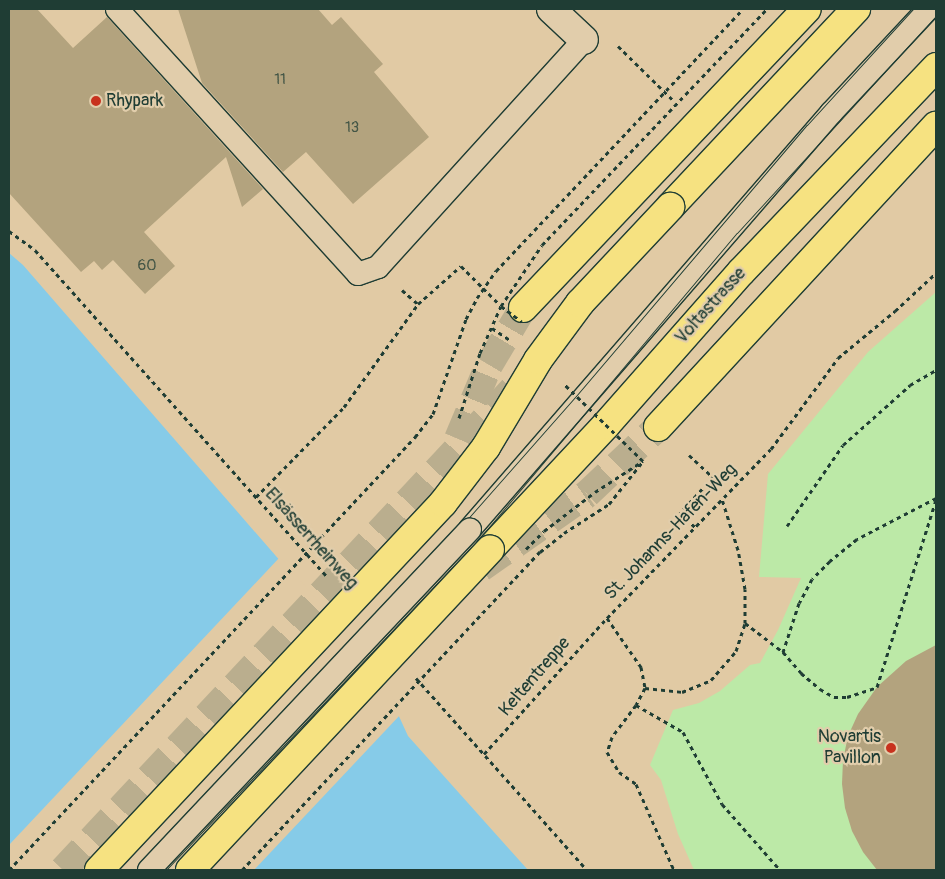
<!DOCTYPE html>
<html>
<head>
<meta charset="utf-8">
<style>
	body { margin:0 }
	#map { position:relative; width:945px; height:879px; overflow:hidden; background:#e1caa4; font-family:Pangolin,sans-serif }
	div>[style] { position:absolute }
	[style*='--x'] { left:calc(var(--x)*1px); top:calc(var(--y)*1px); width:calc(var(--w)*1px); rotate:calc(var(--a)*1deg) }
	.green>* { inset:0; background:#bce9a7 }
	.water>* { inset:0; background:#86cbe8 }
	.pier>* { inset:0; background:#e1caa4 }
	.building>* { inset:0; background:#b3a37e }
	.motorway-tunnel>* { height:28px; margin-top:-14px; transform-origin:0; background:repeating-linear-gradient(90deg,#baae8e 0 28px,transparent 0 42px) }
	.path>* { height:3px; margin-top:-1.5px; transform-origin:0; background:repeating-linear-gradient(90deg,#1f3d34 0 4px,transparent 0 8px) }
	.roads { filter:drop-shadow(1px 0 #1f3d34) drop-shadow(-1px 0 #1f3d34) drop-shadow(0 1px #1f3d34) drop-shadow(0 -1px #1f3d34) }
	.service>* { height:22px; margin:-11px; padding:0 11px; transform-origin:11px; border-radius:11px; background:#e1cdab }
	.minor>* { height:28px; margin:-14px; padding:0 14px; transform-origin:14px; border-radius:14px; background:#e1cdab }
	.primary>* { height:28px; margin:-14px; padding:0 14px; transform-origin:14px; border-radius:14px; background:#f6e281 }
	.motorway>* { height:28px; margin:-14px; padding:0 14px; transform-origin:14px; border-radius:14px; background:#f6e281 }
	.tram>* { height:1px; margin:-0.5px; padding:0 0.5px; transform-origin:0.5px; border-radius:0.5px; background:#1f3d34 }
	.path-bridge>* { height:3px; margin-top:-1.5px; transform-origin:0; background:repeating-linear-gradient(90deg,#1f3d34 0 4px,transparent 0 8px) }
	.bridges { filter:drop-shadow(1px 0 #1f3d34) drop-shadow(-1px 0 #1f3d34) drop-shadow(0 1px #1f3d34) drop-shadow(0 -1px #1f3d34) }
	.service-bridge>* { height:22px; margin:-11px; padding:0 11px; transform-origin:11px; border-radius:11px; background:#e1cdab }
	.primary-bridge>* { height:28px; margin:-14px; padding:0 14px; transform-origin:14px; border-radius:14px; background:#f6e281 }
	.dots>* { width:14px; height:14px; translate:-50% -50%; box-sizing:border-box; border:2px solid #e1cdab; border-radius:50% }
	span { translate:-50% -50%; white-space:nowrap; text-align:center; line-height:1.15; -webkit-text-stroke:4.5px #e1cdab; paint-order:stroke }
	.number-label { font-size:15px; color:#445646 }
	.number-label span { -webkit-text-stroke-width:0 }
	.poi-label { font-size:18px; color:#1f3d34 }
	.left { translate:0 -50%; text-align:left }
	.right { translate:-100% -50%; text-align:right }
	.street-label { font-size:18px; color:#1f3d34 }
	.frame { position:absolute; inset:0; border:10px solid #1f3d34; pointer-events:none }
</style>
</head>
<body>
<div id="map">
	<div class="green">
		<div style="clip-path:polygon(936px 292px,936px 870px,694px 870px,678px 834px,661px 780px,650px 765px,673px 710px,699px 703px,720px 691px,750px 665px,760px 663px,778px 630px,801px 578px,759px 577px,768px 474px,868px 352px)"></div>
	</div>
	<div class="water">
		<div style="clip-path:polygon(9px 253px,23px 265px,381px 677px,408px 736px,528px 870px,9px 870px)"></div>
	</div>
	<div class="pier">
		<div style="clip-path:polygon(280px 557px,383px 676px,401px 714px,254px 870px,9px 870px,9px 845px)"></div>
	</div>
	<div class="building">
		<div style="clip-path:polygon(9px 9px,37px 9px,73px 48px,107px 17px,263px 189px,242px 207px,226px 157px,144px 232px,175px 266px,145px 294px,113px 260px,102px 270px,94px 261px,81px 272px,9px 193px)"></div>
		<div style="clip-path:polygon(178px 9px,318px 9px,332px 25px,341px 17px,383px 64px,374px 72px,429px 137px,353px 204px,306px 152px,283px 172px,202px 83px)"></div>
		<div style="clip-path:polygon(936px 645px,936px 870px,877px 870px,863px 852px,852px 831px,845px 808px,842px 784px,843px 760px,848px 736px,858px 714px,877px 687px,906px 661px)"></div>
	</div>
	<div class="motorway-tunnel">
		<div style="--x:458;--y:439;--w:80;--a:-67.3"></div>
		<div style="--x:489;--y:365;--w:66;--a:-59.2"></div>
		<div style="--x:481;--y:568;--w:129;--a:-34.9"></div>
		<div style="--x:587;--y:494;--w:98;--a:-43.3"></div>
		<div style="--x:63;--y:870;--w:660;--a:-46.9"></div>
	</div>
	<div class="path">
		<div style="--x:618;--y:46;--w:77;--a:44.5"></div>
		<div style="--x:9;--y:231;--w:32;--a:36"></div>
		<div style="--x:35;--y:250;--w:437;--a:48.2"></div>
		<div style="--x:402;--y:290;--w:21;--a:41"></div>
		<div style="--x:689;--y:455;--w:33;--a:43"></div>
		<div style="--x:713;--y:477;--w:49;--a:132.5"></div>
		<div style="--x:680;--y:513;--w:21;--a:43"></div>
		<div style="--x:256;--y:497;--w:126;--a:-45.6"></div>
		<div style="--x:344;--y:407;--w:127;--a:-54.3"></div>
		<div style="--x:418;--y:304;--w:57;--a:-41.5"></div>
		<div style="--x:461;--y:266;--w:31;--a:45"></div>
		<div style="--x:936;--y:498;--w:89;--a:152.6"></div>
		<div style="--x:857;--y:539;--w:35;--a:141"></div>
		<div style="--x:830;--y:561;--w:25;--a:135"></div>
		<div style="--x:812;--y:579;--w:27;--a:118"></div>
		<div style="--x:799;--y:603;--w:52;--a:108.1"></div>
		<div style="--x:783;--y:652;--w:28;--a:49"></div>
		<div style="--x:801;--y:673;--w:25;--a:40"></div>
		<div style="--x:820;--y:689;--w:16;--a:30"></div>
		<div style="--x:834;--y:697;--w:13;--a:0"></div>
		<div style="--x:847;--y:697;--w:32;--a:-18"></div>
		<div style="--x:877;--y:687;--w:196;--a:-72.5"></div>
		<div style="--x:609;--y:504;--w:56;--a:-51.5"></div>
		<div style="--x:787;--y:526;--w:98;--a:-55.3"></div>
		<div style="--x:843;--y:445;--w:90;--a:-41.8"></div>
		<div style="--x:910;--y:385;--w:30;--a:-30"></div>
		<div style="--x:607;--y:618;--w:60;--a:55.2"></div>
		<div style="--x:641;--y:667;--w:21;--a:79"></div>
		<div style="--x:645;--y:688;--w:19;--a:118"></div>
		<div style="--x:636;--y:705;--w:40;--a:127"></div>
		<div style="--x:612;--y:737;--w:16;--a:108"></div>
		<div style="--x:607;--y:752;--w:23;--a:59"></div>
		<div style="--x:619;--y:772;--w:21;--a:35"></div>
		<div style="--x:636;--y:784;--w:94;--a:66.2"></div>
		<div style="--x:745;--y:623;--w:48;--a:37.3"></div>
		<div style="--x:416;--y:678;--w:257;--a:48.3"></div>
		<div style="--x:645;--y:688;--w:37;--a:6"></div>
		<div style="--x:682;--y:692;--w:31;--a:-22"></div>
		<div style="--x:711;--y:680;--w:38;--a:-49"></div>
		<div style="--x:736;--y:651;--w:29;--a:-72"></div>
		<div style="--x:745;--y:623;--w:34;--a:-90"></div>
		<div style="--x:745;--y:589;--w:40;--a:-100"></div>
		<div style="--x:738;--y:550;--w:53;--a:-107.4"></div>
		<div style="--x:636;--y:705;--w:54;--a:29.9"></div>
		<div style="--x:683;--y:732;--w:82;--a:61.6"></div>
		<div style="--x:722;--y:804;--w:88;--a:48.7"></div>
		<div style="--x:484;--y:754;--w:183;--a:-47.9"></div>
		<div style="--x:607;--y:618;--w:235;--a:-45.9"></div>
		<div style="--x:771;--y:449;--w:113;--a:-53.6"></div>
		<div style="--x:838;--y:358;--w:74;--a:-39.5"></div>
		<div style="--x:895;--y:311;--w:56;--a:-42.8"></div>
	</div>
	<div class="roads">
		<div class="service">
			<div style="--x:117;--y:9;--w:358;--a:47.7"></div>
			<div style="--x:358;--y:274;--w:21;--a:-19"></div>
			<div style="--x:378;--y:267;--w:307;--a:-47.8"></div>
			<div style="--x:470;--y:529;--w:551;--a:-49.05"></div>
			<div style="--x:831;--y:113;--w:142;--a:-47"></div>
		</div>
		<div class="minor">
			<div style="--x:551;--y:9;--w:45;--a:43.2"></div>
		</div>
		<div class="primary">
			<div style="--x:670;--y:207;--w:272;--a:-46.8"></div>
			<div style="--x:490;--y:549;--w:170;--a:-46.9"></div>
			<div style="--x:606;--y:425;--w:204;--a:-48.6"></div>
			<div style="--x:741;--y:272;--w:283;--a:-46.4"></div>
		</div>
		<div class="motorway">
			<div style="--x:523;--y:308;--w:412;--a:-46.5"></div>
			<div style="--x:658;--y:427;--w:410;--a:-47.3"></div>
		</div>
	</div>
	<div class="tram">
		<div style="--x:138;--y:870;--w:476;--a:-46.8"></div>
		<div style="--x:464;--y:523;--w:169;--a:-48.6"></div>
		<div style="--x:576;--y:396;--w:356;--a:-49.6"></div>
		<div style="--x:807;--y:125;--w:157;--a:-47.6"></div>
		<div style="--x:166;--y:870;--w:456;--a:-46.6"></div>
		<div style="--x:479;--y:539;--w:400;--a:-49.9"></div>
		<div style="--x:737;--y:233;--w:294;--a:-47.5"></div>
	</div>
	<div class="path-bridge">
		<div style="--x:483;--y:288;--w:25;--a:45"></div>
		<div style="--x:501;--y:306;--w:26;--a:37"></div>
		<div style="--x:492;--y:328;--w:22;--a:34"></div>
		<div style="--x:459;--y:418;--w:68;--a:-72.1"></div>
		<div style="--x:480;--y:353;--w:51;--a:-65.9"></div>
		<div style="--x:501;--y:306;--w:73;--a:-56.1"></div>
		<div style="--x:542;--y:245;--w:326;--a:-46.4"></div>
		<div style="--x:526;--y:549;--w:25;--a:-45"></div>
		<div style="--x:544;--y:531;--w:64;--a:-37.4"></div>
		<div style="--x:595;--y:492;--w:57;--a:-32.9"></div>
		<div style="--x:643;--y:461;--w:110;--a:-135.7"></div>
		<div style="--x:9;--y:870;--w:594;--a:-46.84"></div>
		<div style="--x:415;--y:437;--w:29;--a:-52"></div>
		<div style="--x:433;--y:414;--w:101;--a:-70.8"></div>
		<div style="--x:466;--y:319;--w:24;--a:-62"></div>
		<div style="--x:477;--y:298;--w:33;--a:-55"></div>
		<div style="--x:496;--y:271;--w:360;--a:-46.7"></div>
		<div style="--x:242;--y:870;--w:436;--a:-46.9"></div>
		<div style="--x:540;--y:552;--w:31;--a:-38"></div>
		<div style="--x:564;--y:533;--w:54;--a:-32.8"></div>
	</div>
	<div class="bridges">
		<div class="service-bridge">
			<div style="--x:149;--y:870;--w:468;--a:-46.7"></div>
		</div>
		<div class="primary-bridge">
			<div style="--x:99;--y:870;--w:503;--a:-46.85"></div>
			<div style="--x:443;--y:503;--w:71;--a:-52.5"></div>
			<div style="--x:486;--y:447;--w:101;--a:-59.1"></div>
			<div style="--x:538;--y:360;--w:71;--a:-53.6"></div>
			<div style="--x:580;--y:303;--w:132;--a:-46.8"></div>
			<div style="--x:190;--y:870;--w:439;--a:-46.9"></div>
		</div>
	</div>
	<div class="dots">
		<div style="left:96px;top:101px;background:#c8321e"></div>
		<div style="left:891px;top:748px;background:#c8321e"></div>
	</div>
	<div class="number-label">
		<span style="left:280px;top:80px">11</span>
		<span style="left:352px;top:128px">13</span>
		<span style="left:147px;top:266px">60</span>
	</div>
	<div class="poi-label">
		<span class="left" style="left:106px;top:101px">Rhypark</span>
		<span class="right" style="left:881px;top:748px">Novartis<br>Pavillon</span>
	</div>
	<div class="street-label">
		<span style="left:711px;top:306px;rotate:-48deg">Voltastrasse</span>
		<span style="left:671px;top:532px;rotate:-46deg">St. Johanns-Hafen-Weg</span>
		<span style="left:311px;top:539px;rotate:48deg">Elsässerrheinweg</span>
		<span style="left:535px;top:677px;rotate:-49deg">Keltentreppe</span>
	</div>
	<div class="frame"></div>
</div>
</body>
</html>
